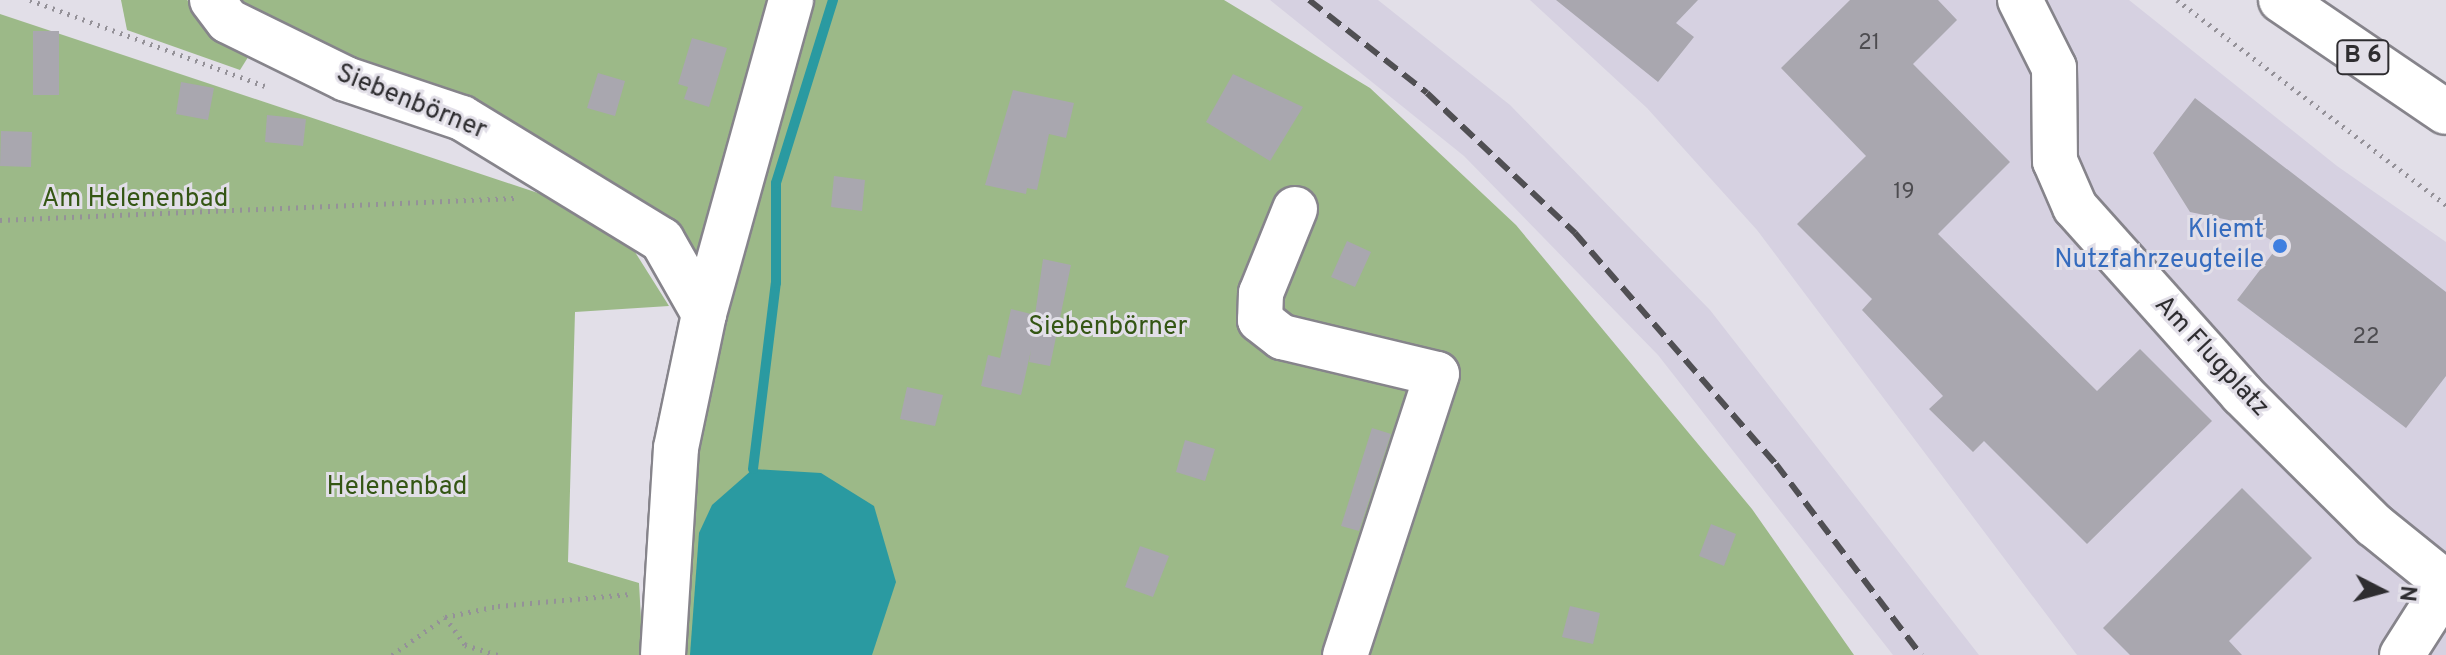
<!DOCTYPE html>
<html>
<head>
<meta charset="utf-8">
<style>
	body { margin:0 }
	#map { position:relative; width:2446px; height:655px; overflow:hidden; background:#e2dfe8; font-family:Overpass,sans-serif }
	div>[style] { position:absolute }
	[style*='--x'] { left:calc(var(--x)*1px); top:calc(var(--y)*1px); width:calc(var(--w)*1px); rotate:calc(var(--a)*1deg) }
	.built>* { inset:0; background:#d6d1e1 }
	.green>* { inset:0; background:#9cb988 }
	.water>* { inset:0; background:#2a9aa1 }
	.stream>* { height:10px; margin:-5px; padding:0 5px; transform-origin:5px; border-radius:5px; background:#2a9aa1 }
	.building>* { inset:0; background:#a9a7af }
	.path>* { height:5px; margin-top:-2.5px; transform-origin:0; background:repeating-linear-gradient(90deg,#949198 0 2px,transparent 0 8px) }
	.roads { filter:drop-shadow(2px 0 #86848b) drop-shadow(-2px 0 #86848b) drop-shadow(0 2px #86848b) drop-shadow(0 -2px #86848b) }
	.minor>* { height:44px; margin:-22px; padding:0 22px; transform-origin:22px; border-radius:22px; background:#fff }
	.major>* { height:44px; margin:-22px; padding:0 22px; transform-origin:22px; border-radius:22px; background:#fff }
	.rail>* { height:6px; margin-top:-3px; transform-origin:0; background:repeating-linear-gradient(90deg,#504f53 0 16px,transparent 0 24px) }
	.dots>* { width:22px; height:22px; translate:-50% -50%; box-sizing:border-box; border:4px solid #e2dfe8; border-radius:50% }
	span { translate:-50% -50%; white-space:nowrap; text-align:center; line-height:1.15; -webkit-text-stroke:6px #e2dfe8; paint-order:stroke }
	.number-label { font-size:22px; color:#4d4c50 }
	.number-label span { -webkit-text-stroke-width:0 }
	.shield-label span { padding:2px 6px; background:#e2dfe8; border:2px solid; border-radius:6px; -webkit-text-stroke-width:0 }
	.shield-label { font-size:24px; color:#2e2d30; font-weight:700 }
	.street-label { font-size:26px; color:#2e2d30 }
	.park-label { font-size:26px; color:#345614 }
	.shop-label { font-size:26px; color:#366cbe }
	.right { translate:-100% -50%; text-align:right }
	.north { position:absolute; left:2342px; top:551px; width:80px; height:80px; -webkit-text-stroke:6px #e2dfe8; paint-order:stroke; rotate:96deg; font-size:22px; font-weight:700; line-height:32px; text-align:center; color:#2e2d30 }
	.north::after { content:''; display:block; margin:auto; width:28px; height:36px; background:#2e2d30; clip-path:polygon(50% 0,100% 100%,50% 72%,0 100%) }
</style>
</head>
<body>
<div id="map">
	<div class="built">
		<div style="clip-path:polygon(1270px 0,1378px 0,1510px 105px,1710px 310px,1979px 655px,1893px 655px,1658px 355px,1464px 156px)"></div>
		<div style="clip-path:polygon(1530px 0,2129px 0,2337px 166px,2446px 242px,2446px 655px,2077px 655px,1757px 230px,1647px 108px)"></div>
	</div>
	<div class="green">
		<div style="clip-path:polygon(121px 0,187px 0,250px 54px,240px 70px,127px 30px)"></div>
		<div style="clip-path:polygon(212px 0,1224px 0,1370px 88px,1516px 225px,1752px 509px,1854px 655px,678px 655px,677px 578px,713px 311px,662px 225px)"></div>
		<div style="clip-path:polygon(0 14px,583px 208px,635px 252px,669px 306px,575px 312px,568px 562px,639px 583px,643px 655px,0 655px)"></div>
	</div>
	<div class="water">
		<div style="clip-path:polygon(753px 469px,821px 473px,874px 506px,896px 582px,872px 655px,690px 655px,699px 533px,712px 505px)"></div>
	</div>
	<div class="stream">
		<div style="--x:753;--y:469;--w:187;--a:-83"></div>
		<div style="--x:776;--y:283;--w:100;--a:-90"></div>
		<div style="--x:776;--y:183;--w:192;--a:-72.7"></div>
	</div>
	<div class="building">
		<div style="clip-path:polygon(1556px 0,1698px 0,1676px 23px,1694px 37px,1658px 82px)"></div>
		<div style="clip-path:polygon(1850px 0,1938px 0,1957px 20px,1913px 64px,2010px 162px,1938px 234px,2097px 391px,2140px 349px,2212px 421px,2087px 544px,1984px 441px,1973px 452px,1929px 409px,1943px 396px,1862px 310px,1872px 299px,1797px 224px,1866px 156px,1781px 68px)"></div>
		<div style="clip-path:polygon(33px 31px,59px 31px,59px 95px,33px 95px)"></div>
		<div style="clip-path:polygon(692px 38px,727px 48px,709px 107px,684px 99px,688px 87px,678px 84px)"></div>
		<div style="clip-path:polygon(598px 73px,625px 81px,615px 116px,587px 108px)"></div>
		<div style="clip-path:polygon(1233px 74px,1303px 107px,1270px 161px,1206px 122px)"></div>
		<div style="clip-path:polygon(181px 82px,214px 88px,208px 120px,176px 114px)"></div>
		<div style="clip-path:polygon(1013px 90px,1074px 103px,1066px 138px,1049px 134px,1037px 190px,1027px 188px,1026px 194px,985px 185px)"></div>
		<div style="clip-path:polygon(2195px 98px,2446px 292px,2446px 376px,2406px 428px,2237px 300px,2279px 245px,2243px 223px,2190px 212px,2153px 153px)"></div>
		<div style="clip-path:polygon(267px 115px,306px 119px,303px 146px,265px 142px)"></div>
		<div style="clip-path:polygon(1px 131px,32px 132px,31px 167px,0 166px)"></div>
		<div style="clip-path:polygon(834px 176px,865px 180px,862px 211px,831px 207px)"></div>
		<div style="clip-path:polygon(1347px 241px,1371px 252px,1355px 287px,1331px 277px)"></div>
		<div style="clip-path:polygon(1043px 259px,1071px 265px,1050px 366px,1029px 362px,1031px 350px,1021px 395px,981px 386px,988px 355px,1000px 358px,1011px 309px,1035px 315px)"></div>
		<div style="clip-path:polygon(907px 387px,943px 395px,935px 426px,900px 419px)"></div>
		<div style="clip-path:polygon(1372px 428px,1391px 434px,1359px 531px,1341px 526px)"></div>
		<div style="clip-path:polygon(1185px 440px,1215px 449px,1205px 481px,1176px 472px)"></div>
		<div style="clip-path:polygon(2242px 488px,2312px 558px,2229px 641px,2242px 655px,2130px 655px,2103px 628px)"></div>
		<div style="clip-path:polygon(1711px 524px,1736px 534px,1724px 566px,1699px 556px)"></div>
		<div style="clip-path:polygon(1140px 546px,1169px 556px,1153px 597px,1125px 587px)"></div>
		<div style="clip-path:polygon(1570px 606px,1600px 613px,1593px 644px,1562px 637px)"></div>
	</div>
	<div class="path">
		<div style="--x:30;--y:0;--w:250;--a:20.1"></div>
		<div style="--x:2177;--y:0;--w:338;--a:37.3"></div>
		<div style="--x:0;--y:220;--w:515;--a:-2.45"></div>
		<div style="--x:445;--y:617;--w:34;--a:54"></div>
		<div style="--x:465;--y:645;--w:34;--a:17"></div>
		<div style="--x:392;--y:655;--w:65;--a:-35.6"></div>
		<div style="--x:445;--y:617;--w:54;--a:-11.7"></div>
		<div style="--x:498;--y:606;--w:133;--a:-5.2"></div>
	</div>
	<div class="roads">
		<div class="minor">
			<div style="--x:212;--y:0;--w:26;--a:53"></div>
			<div style="--x:228;--y:21;--w:131;--a:26.2"></div>
			<div style="--x:346;--y:79;--w:122;--a:18.6"></div>
			<div style="--x:462;--y:118;--w:234;--a:31.4"></div>
			<div style="--x:662;--y:240;--w:85;--a:60.4"></div>
			<div style="--x:704;--y:314;--w:137;--a:101.8"></div>
			<div style="--x:676;--y:448;--w:207;--a:93.6"></div>
			<div style="--x:2020;--y:0;--w:76;--a:63.4"></div>
			<div style="--x:2054;--y:68;--w:93;--a:89.4"></div>
			<div style="--x:2055;--y:161;--w:50;--a:66.5"></div>
			<div style="--x:2075;--y:207;--w:251;--a:48.2"></div>
			<div style="--x:2242;--y:394;--w:186;--a:44.8"></div>
			<div style="--x:2374;--y:525;--w:92;--a:38.9"></div>
			<div style="--x:1295;--y:209;--w:91;--a:112"></div>
			<div style="--x:1261;--y:293;--w:27;--a:92"></div>
			<div style="--x:1260;--y:320;--w:28;--a:38"></div>
			<div style="--x:1282;--y:337;--w:159;--a:13.4"></div>
			<div style="--x:1437;--y:374;--w:296;--a:108.1"></div>
			<div style="--x:704;--y:314;--w:326;--a:-74.5"></div>
			<div style="--x:2402;--y:655;--w:82;--a:-57.5"></div>
		</div>
		<div class="major">
			<div style="--x:2281;--y:0;--w:199;--a:34.2"></div>
		</div>
	</div>
	<div class="rail">
		<div style="--x:1309;--y:0;--w:150;--a:38.2"></div>
		<div style="--x:1427;--y:93;--w:204;--a:43.4"></div>
		<div style="--x:1575;--y:233;--w:306;--a:49"></div>
		<div style="--x:1776;--y:464;--w:240;--a:52.8"></div>
	</div>
	<div class="dots">
		<div style="left:2280px;top:246px;background:#3f7fe0"></div>
	</div>
	<div class="number-label">
		<span style="left:1869px;top:44px">21</span>
		<span style="left:1904px;top:193px">19</span>
		<span style="left:2366px;top:338px">22</span>
	</div>
	<div class="shield-label">
		<span style="left:2363px;top:57px">B 6</span>
	</div>
	<div class="street-label">
		<span style="left:411px;top:103px;rotate:22deg">Siebenbörner</span>
		<span style="left:2211px;top:357px;rotate:47deg">Am Flugplatz</span>
	</div>
	<div class="park-label">
		<span style="left:135px;top:200px">Am Helenenbad</span>
		<span style="left:1108px;top:328px">Siebenbörner</span>
		<span style="left:397px;top:488px">Helenenbad</span>
	</div>
	<div class="shop-label">
		<span class="right" style="left:2264px;top:246px">Kliemt<br>Nutzfahrzeugteile</span>
	</div>
	<div class="north">N</div>
</div>
</body>
</html>
